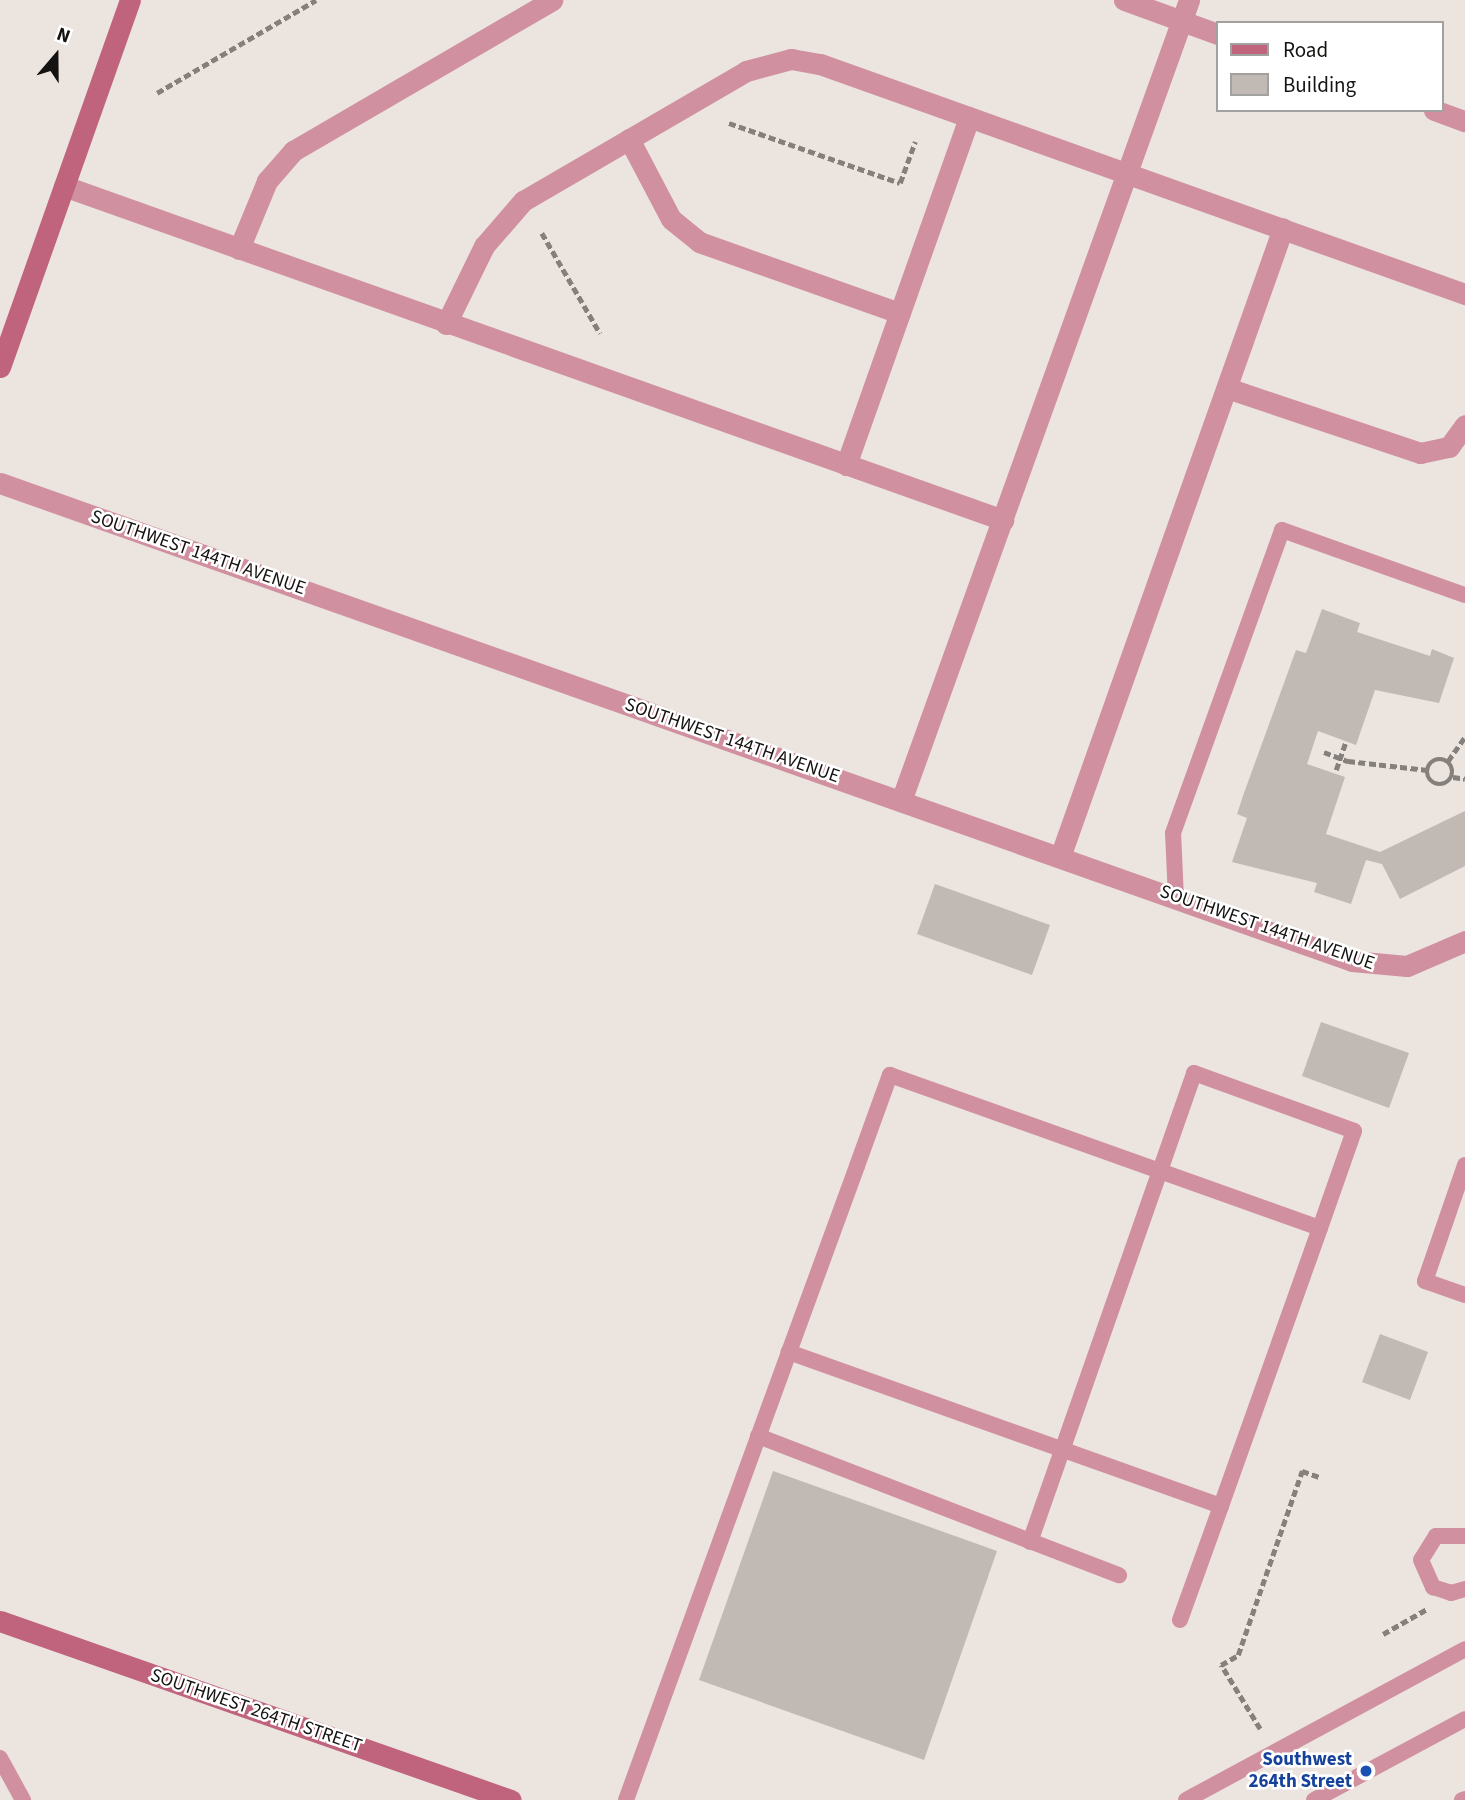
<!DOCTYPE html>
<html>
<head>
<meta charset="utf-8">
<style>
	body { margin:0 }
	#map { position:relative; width:1465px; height:1800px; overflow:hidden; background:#ebe4df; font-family:"Source Sans 3",sans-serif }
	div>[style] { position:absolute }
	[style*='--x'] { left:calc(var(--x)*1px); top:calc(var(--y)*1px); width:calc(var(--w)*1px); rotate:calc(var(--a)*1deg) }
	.building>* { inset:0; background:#c0b9b4 }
	.path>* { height:4.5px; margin-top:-2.25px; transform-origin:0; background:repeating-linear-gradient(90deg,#85807c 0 7px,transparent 0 10.5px) }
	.path>.ring { margin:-2.25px; padding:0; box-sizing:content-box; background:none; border:4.5px solid #85807c; border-radius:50% }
	.lane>* { height:16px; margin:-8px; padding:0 8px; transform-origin:8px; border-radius:8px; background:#d0909f }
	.street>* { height:21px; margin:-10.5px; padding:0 10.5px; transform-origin:10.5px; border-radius:10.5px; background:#d0909f }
	.secondary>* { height:21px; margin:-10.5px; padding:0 10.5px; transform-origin:10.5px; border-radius:10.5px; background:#c0637d }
	.dots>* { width:19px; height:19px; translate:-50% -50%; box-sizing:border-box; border:4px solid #fff; border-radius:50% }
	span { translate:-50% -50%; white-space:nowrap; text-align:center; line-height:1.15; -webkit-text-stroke:5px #fff; paint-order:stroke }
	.street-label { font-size:19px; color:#151311 }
	.transit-label { font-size:19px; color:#164399; font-weight:700 }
	.right { translate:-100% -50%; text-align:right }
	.legend { position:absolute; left:1216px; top:21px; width:228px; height:91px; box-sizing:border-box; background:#fff; border:2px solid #a1a1a0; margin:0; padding:9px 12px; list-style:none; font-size:21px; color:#151311 }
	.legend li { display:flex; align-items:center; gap:14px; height:35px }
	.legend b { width:35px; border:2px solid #a1a1a0 }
	.north { position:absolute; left:21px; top:21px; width:70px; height:70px; -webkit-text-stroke:5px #fff; paint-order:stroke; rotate:20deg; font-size:19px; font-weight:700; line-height:28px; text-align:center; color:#151311 }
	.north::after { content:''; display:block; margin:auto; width:24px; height:32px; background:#151311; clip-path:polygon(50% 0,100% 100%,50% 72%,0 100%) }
</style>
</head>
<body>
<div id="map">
	<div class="building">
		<div style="clip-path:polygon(1322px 609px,1360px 623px,1357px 632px,1430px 656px,1432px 649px,1454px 658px,1439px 703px,1375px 690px,1356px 745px,1318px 731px,1307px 764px,1345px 777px,1326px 834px,1380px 852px,1465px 811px,1465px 866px,1400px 899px,1382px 864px,1366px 860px,1351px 904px,1314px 892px,1317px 883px,1232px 862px,1247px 818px,1237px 814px,1244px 793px,1296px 650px,1306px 653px)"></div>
		<div style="clip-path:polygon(935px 884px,1050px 925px,1032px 975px,917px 934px)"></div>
		<div style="clip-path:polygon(1321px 1022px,1409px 1053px,1389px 1108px,1302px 1076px)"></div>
		<div style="clip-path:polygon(1380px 1334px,1428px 1352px,1410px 1400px,1362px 1382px)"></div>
		<div style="clip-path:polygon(773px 1471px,997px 1551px,924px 1760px,699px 1680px)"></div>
	</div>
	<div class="path">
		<div style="--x:157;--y:93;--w:184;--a:-30.3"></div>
		<div style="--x:729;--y:123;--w:181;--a:19.3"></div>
		<div style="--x:900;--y:183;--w:44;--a:-69.9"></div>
		<div style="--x:542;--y:233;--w:116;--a:59.9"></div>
		<div style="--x:1324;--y:752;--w:26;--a:21"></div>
		<div style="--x:1348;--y:761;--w:80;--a:6.5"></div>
		<div class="ring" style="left:1427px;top:759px;width:21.5px;height:21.5px"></div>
		<div style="--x:1448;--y:761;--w:29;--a:-55"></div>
		<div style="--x:1336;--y:770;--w:28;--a:-71"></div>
		<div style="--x:1453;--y:777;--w:12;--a:9"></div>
		<div style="--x:1383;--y:1634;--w:51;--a:-29.6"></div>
		<div style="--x:1260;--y:1729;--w:75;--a:-121.4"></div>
		<div style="--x:1221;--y:1665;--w:20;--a:-30"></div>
		<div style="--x:1238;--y:1655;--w:195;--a:-70.8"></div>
		<div style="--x:1302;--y:1471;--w:18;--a:19"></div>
	</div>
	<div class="lane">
		<div style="--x:1176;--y:898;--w:65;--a:-92.6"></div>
		<div style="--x:1173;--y:833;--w:322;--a:-70.2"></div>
		<div style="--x:1282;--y:530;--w:194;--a:19.6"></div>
		<div style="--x:1465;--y:1165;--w:123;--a:109"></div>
		<div style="--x:1425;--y:1281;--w:42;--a:19.3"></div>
		<div style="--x:758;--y:1436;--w:387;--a:21.1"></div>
		<div style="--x:1465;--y:1536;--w:29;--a:180"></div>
		<div style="--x:1436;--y:1536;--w:28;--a:122"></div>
		<div style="--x:1421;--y:1560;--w:30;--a:66"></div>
		<div style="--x:1433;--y:1587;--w:19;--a:18"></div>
		<div style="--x:1451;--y:1593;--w:15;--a:-16"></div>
		<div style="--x:1030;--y:1542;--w:497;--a:-70.7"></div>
		<div style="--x:1194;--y:1073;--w:170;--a:19.9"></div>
		<div style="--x:1354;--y:1131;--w:103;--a:109.3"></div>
		<div style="--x:1180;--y:1620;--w:121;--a:-70.2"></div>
		<div style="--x:0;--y:1758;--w:48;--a:61.3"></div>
		<div style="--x:626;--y:1800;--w:477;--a:-70"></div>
		<div style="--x:789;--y:1352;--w:198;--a:-69.9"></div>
		<div style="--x:857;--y:1166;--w:97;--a:-70.1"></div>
		<div style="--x:890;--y:1075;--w:456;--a:19.6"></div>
		<div style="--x:1320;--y:1228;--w:295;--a:109.6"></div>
		<div style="--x:1221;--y:1506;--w:459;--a:-160.4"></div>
		<div style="--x:1186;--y:1800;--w:317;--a:-28.4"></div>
		<div style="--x:1314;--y:1800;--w:171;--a:-28.2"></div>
		<div style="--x:1462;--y:1800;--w:3;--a:-18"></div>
	</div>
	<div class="street">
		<div style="--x:1124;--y:0;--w:100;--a:19.9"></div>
		<div style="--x:1434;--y:110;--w:33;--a:20"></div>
		<div style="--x:629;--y:139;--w:90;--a:62.3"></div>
		<div style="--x:671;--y:219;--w:36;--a:39"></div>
		<div style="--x:699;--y:242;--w:213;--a:19.5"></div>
		<div style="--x:64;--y:186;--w:997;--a:19.58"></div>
		<div style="--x:239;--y:249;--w:74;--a:-67.6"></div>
		<div style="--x:267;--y:181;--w:40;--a:-49"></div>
		<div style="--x:293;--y:151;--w:300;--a:-30.2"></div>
		<div style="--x:446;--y:324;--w:87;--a:-64"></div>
		<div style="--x:484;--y:246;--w:60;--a:-49.1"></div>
		<div style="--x:523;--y:201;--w:258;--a:-30.2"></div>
		<div style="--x:746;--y:71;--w:47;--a:-14.9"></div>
		<div style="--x:791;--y:59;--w:29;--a:10"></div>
		<div style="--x:820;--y:64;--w:685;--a:19.63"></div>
		<div style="--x:1227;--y:388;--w:204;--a:18.6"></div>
		<div style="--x:1420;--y:453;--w:30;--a:-12"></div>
		<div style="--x:1449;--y:447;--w:27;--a:-54"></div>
		<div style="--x:846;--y:465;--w:369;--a:-70.5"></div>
		<div style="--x:0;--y:483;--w:1434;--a:19.47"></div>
		<div style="--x:1352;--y:961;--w:55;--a:5.2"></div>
		<div style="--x:1407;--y:966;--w:63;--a:-23.3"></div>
		<div style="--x:901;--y:801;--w:851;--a:-70.22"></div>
		<div style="--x:1060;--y:857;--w:667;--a:-70.48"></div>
	</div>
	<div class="secondary">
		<div style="--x:0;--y:367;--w:389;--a:-70.5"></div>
		<div style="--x:0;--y:1621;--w:541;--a:19.31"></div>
	</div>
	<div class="dots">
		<div style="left:1366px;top:1771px;background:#1a4fb4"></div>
	</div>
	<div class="street-label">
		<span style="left:198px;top:553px;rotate:19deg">SOUTHWEST 144TH AVENUE</span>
		<span style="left:732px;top:741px;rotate:19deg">SOUTHWEST 144TH AVENUE</span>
		<span style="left:1267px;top:928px;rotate:19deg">SOUTHWEST 144TH AVENUE</span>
		<span style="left:256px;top:1711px;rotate:19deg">SOUTHWEST 264TH STREET</span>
	</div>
	<div class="transit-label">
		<span class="right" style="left:1352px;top:1771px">Southwest<br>264th Street</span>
	</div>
	<ul class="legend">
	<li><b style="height:9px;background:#c0637d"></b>Road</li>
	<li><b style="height:19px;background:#c0b9b4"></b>Building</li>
	</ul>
	<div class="north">N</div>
</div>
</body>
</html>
